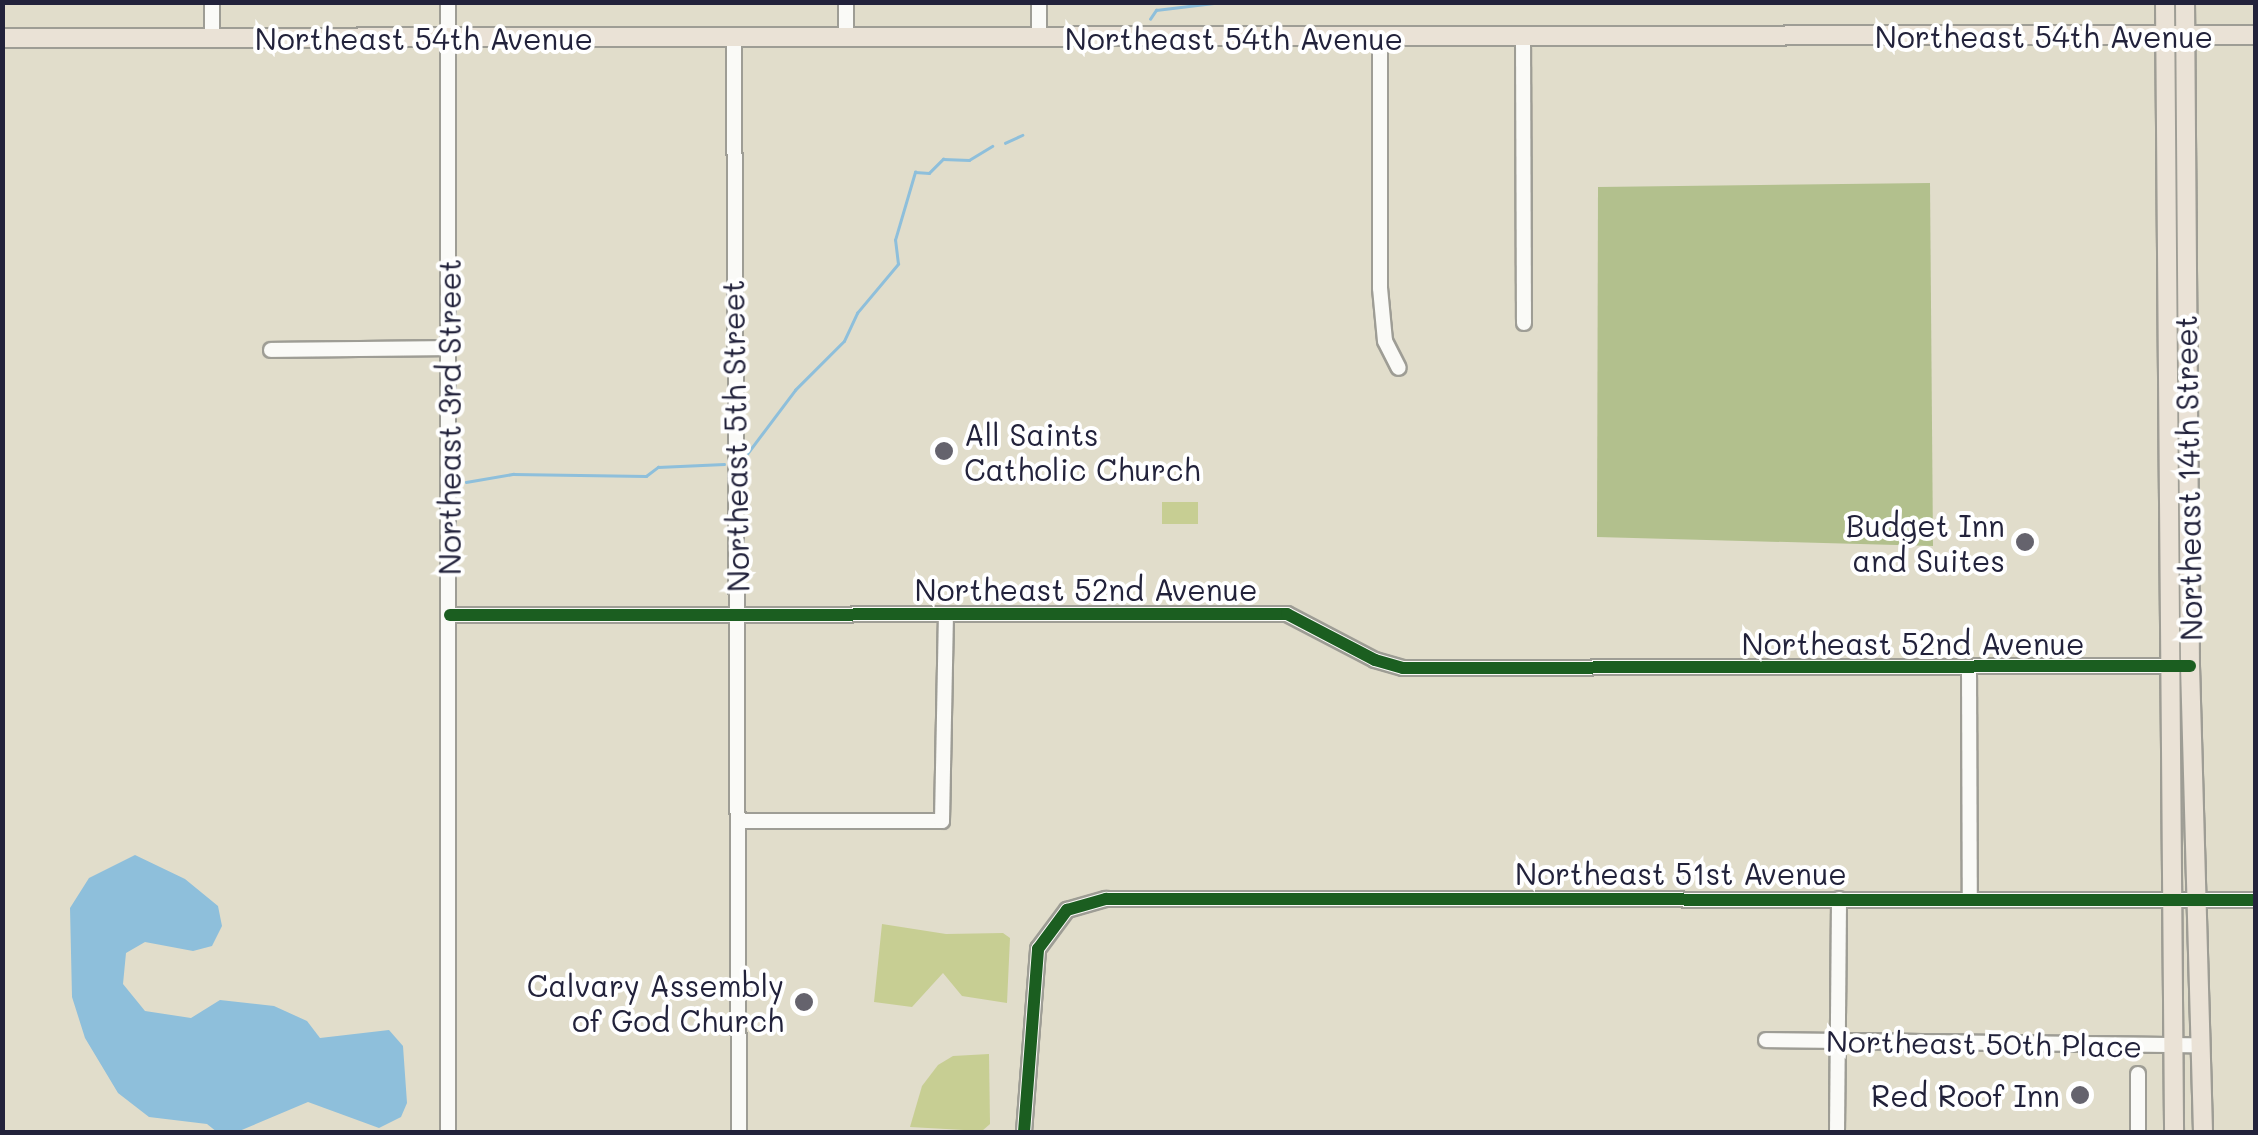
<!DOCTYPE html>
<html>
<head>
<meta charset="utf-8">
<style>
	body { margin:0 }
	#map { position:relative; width:2258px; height:1135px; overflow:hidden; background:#e1ddcb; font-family:Mali,sans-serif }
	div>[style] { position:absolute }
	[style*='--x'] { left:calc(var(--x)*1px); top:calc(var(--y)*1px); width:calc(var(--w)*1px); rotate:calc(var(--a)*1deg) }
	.green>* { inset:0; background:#c7ce93 }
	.forest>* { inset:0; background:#b2c08d }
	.water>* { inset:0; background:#8ebfdb }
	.stream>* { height:2.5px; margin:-1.25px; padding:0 1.25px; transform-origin:1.25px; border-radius:1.25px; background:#8ebfdb }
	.roads { filter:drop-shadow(2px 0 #9e9d95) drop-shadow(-2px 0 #9e9d95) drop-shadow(0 2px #9e9d95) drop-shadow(0 -2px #9e9d95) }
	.minor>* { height:14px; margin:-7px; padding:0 7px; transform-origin:7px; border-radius:7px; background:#fafaf7 }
	.major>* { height:18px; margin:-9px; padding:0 9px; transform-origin:9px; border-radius:9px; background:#eae2d6 }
	.cycleway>* { height:12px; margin:-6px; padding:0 6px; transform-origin:6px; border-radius:6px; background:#1b5e20 }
	.dots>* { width:28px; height:28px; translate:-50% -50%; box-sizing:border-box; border:5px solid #fff; border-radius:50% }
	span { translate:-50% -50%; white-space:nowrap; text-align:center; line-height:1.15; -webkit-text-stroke:8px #fff; paint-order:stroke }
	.street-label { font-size:30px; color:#22223b }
	.poi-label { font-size:30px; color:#22223b }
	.left { translate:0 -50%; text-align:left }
	.right { translate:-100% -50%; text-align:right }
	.frame { position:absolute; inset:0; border:5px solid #22223b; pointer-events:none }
</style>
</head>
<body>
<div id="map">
	<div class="green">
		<div style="clip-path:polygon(1162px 502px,1198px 502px,1198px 524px,1162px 524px)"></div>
		<div style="clip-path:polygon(882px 924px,946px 934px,1003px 933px,1010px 938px,1007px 1003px,962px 996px,943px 973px,912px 1007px,874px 1002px)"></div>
		<div style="clip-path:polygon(989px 1054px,990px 1124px,982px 1131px,910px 1127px,922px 1086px,938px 1065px,953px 1056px)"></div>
	</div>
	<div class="forest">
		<div style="clip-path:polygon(1930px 183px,1933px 546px,1597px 537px,1598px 187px)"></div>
	</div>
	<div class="water">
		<div style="clip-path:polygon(135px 855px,185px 879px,218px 906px,222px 926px,212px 946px,193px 951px,145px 942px,126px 953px,123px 984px,145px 1011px,191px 1018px,220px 1000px,274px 1006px,307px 1021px,320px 1038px,389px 1030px,403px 1046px,407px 1103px,401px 1117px,379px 1128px,308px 1102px,237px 1132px,217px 1132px,207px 1124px,149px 1117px,118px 1093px,85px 1038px,72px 997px,70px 908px,89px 878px)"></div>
	</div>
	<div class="stream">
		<div style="--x:1150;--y:19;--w:11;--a:-56"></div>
		<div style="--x:1156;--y:10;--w:66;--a:-6.9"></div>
		<div style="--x:1005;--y:143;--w:19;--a:-25"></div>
		<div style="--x:744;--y:458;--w:85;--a:-53.1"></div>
		<div style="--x:795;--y:390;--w:69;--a:-45"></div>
		<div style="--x:844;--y:341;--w:31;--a:-65"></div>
		<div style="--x:857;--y:313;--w:64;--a:-50.1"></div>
		<div style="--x:898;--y:264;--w:24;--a:-97"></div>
		<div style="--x:895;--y:240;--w:71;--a:-73.6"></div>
		<div style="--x:915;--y:172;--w:14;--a:4"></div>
		<div style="--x:929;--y:173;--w:20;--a:-45"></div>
		<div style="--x:943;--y:159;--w:26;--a:2"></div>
		<div style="--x:969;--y:160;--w:27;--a:-31"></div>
		<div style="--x:466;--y:482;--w:48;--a:-9.7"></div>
		<div style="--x:513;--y:474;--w:133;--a:0.9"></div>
		<div style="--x:646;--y:476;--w:15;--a:-37"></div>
		<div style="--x:658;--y:467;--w:66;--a:-2.6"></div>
	</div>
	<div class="roads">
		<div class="minor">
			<div style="--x:846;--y:2;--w:37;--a:90"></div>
			<div style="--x:1039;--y:2;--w:37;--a:90"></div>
			<div style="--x:212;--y:38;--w:36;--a:-90"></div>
			<div style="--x:1380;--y:38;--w:250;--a:90"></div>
			<div style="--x:1380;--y:288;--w:53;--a:84.6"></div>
			<div style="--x:1385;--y:341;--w:30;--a:63"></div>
			<div style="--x:1523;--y:38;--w:285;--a:89.8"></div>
			<div style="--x:734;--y:40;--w:1092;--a:89.74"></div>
			<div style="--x:271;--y:350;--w:177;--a:-0.6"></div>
			<div style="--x:450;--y:615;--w:837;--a:-0.07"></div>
			<div style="--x:1287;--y:614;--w:99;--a:27.6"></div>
			<div style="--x:1375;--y:660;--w:29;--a:16"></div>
			<div style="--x:1403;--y:668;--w:773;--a:-0.15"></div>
			<div style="--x:1969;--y:668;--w:230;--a:89.8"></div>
			<div style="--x:740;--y:821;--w:202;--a:0"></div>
			<div style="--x:942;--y:821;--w:206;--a:-88.9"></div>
			<div style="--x:1766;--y:1040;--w:436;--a:0.7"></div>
			<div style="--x:2138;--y:1074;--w:58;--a:90"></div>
			<div style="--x:448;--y:1132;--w:1130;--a:-90"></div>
			<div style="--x:1024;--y:1132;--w:184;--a:-85.6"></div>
			<div style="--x:1038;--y:949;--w:49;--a:-53.4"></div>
			<div style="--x:1067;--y:910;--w:41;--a:-15.8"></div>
			<div style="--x:1106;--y:899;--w:1150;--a:0.05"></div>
			<div style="--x:1837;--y:1132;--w:233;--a:-89.5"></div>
		</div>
		<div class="major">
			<div style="--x:2165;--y:2;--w:1130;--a:89.54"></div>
			<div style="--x:2185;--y:2;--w:664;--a:89.57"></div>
			<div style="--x:2190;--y:666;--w:466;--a:88.4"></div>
			<div style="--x:2;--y:38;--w:2254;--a:-0.08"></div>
		</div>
	</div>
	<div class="cycleway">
		<div style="--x:450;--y:615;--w:837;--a:-0.07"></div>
		<div style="--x:1287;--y:614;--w:99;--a:27.6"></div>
		<div style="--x:1375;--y:660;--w:29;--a:16"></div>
		<div style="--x:1403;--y:668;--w:787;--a:-0.15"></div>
		<div style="--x:1024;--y:1132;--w:184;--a:-85.6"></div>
		<div style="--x:1038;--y:949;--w:49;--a:-53.4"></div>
		<div style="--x:1067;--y:910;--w:41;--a:-15.8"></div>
		<div style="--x:1106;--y:899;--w:1150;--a:0.05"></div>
	</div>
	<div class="dots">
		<div style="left:944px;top:451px;background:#65636d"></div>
		<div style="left:2025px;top:542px;background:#65636d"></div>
		<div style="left:804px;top:1002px;background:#65636d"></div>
		<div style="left:2080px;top:1095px;background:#65636d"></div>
	</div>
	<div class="street-label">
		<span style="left:2044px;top:36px">Northeast 54th Avenue</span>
		<span style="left:424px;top:38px">Northeast 54th Avenue</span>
		<span style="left:1234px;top:38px">Northeast 54th Avenue</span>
		<span style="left:449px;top:417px;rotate:-90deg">Northeast 3rd Street</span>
		<span style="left:735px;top:436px;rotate:-91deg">Northeast 5th Street</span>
		<span style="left:2188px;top:478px;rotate:-91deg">Northeast 14th Street</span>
		<span style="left:1086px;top:589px">Northeast 52nd Avenue</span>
		<span style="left:1913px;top:643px">Northeast 52nd Avenue</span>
		<span style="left:1681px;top:873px">Northeast 51st Avenue</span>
		<span style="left:1984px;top:1043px;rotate:1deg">Northeast 50th Place</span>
	</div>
	<div class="poi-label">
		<span class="left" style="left:964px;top:451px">All Saints<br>Catholic Church</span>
		<span class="right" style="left:2005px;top:542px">Budget Inn<br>and Suites</span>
		<span class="right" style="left:784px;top:1002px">Calvary Assembly<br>of God Church</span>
		<span class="right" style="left:2060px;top:1095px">Red Roof Inn</span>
	</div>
	<div class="frame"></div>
</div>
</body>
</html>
